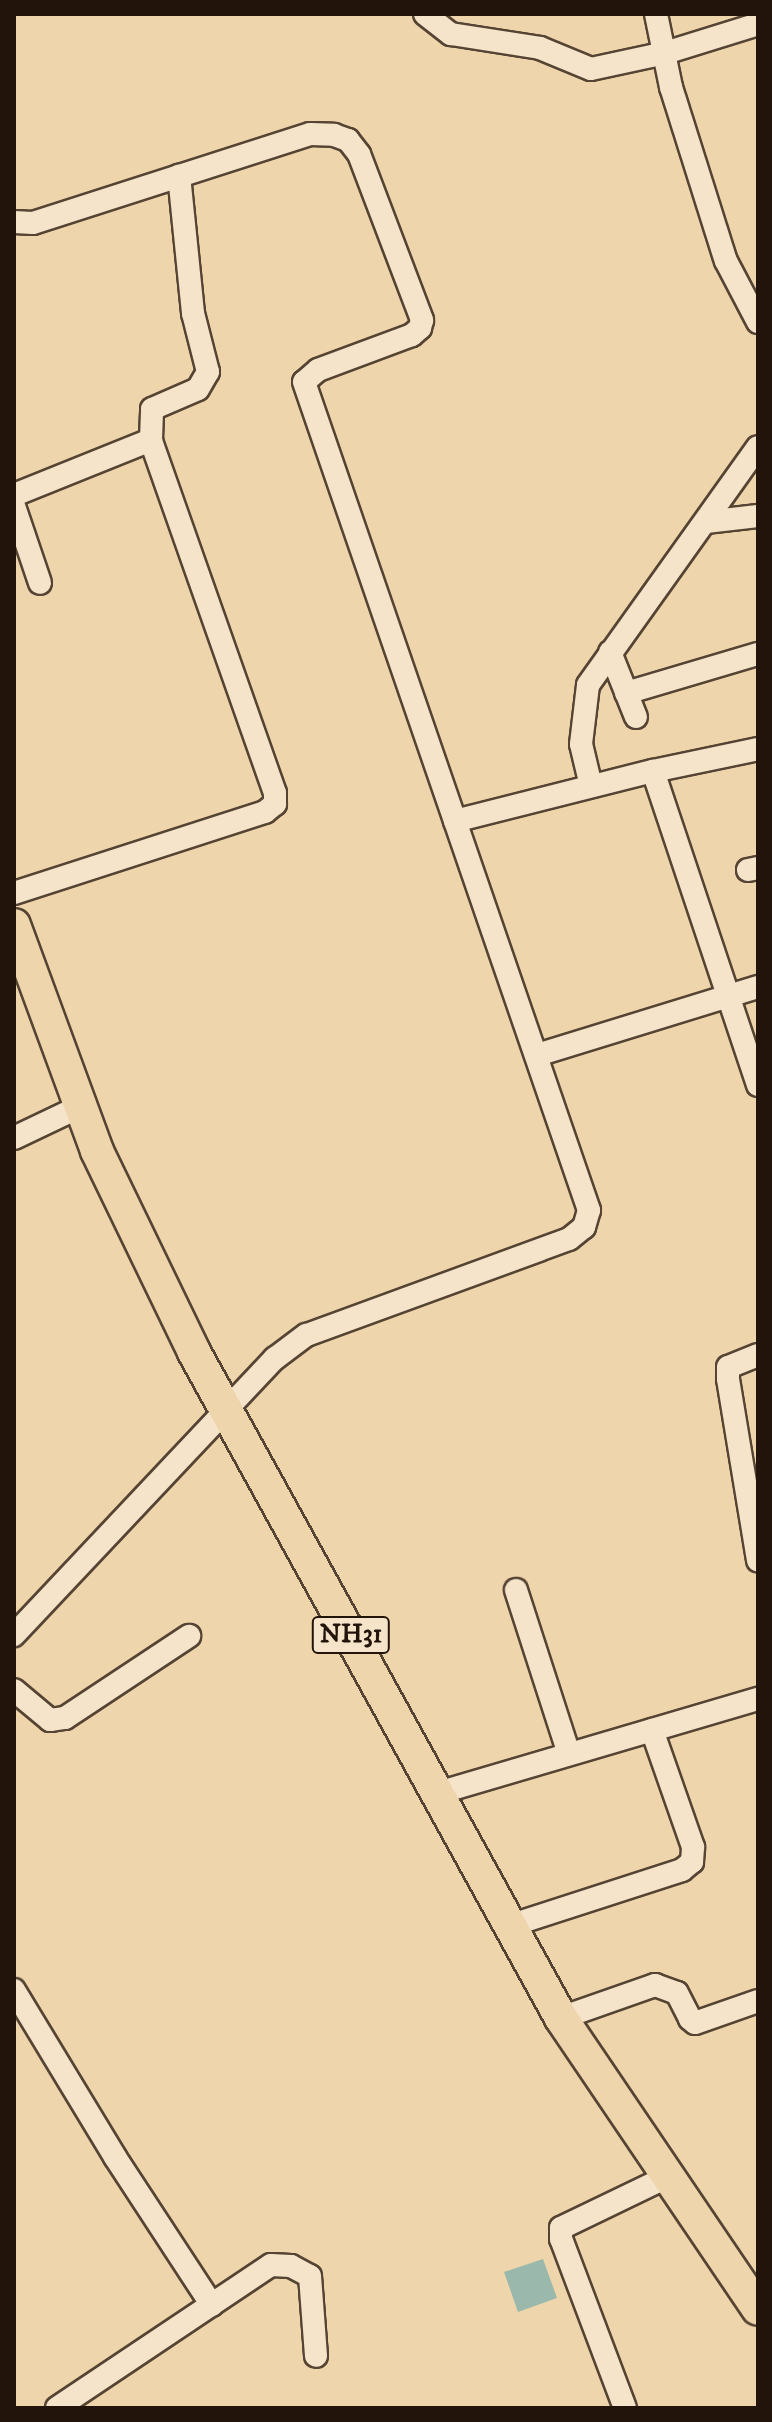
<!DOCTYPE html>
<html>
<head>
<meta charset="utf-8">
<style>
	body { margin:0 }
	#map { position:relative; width:772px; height:2422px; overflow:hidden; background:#efd5ac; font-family:"IM FELL DW Pica",serif }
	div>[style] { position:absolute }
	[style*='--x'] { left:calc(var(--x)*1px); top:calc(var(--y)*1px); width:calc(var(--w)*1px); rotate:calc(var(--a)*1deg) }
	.water>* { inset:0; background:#9ab8ab }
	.roads { filter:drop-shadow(2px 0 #543) drop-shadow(-2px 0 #543) drop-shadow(0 2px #543) drop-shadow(0 -2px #543) }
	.minor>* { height:22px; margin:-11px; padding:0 11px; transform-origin:11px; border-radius:11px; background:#f5e4c9 }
	.highway>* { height:32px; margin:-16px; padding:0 16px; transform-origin:16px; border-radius:16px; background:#efd5ac }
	span { translate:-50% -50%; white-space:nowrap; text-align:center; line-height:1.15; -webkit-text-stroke:6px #f5e4c9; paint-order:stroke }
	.shield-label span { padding:2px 6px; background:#f5e4c9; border:2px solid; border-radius:6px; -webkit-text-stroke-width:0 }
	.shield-label { font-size:26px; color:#22140b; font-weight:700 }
	.frame { position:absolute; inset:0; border:16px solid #22140b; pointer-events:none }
</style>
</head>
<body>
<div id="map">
	<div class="water">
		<div style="clip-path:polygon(543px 2259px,557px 2298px,518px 2312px,504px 2272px)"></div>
	</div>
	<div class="roads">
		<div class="minor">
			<div style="--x:425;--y:14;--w:33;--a:38"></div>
			<div style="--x:451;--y:34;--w:90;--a:8.9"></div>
			<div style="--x:540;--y:48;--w:55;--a:22.4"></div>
			<div style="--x:591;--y:69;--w:76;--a:-12.2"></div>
			<div style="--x:665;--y:53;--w:97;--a:-17.3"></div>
			<div style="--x:656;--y:14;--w:75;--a:78.4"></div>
			<div style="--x:671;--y:87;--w:182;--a:72.5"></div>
			<div style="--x:726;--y:261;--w:69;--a:62.3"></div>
			<div style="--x:14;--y:222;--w:19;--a:3"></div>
			<div style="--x:33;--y:223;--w:291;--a:-17.8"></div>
			<div style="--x:310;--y:134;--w:24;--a:2"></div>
			<div style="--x:334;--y:135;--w:15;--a:20"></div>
			<div style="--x:348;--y:140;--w:18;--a:52"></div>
			<div style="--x:359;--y:154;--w:178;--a:69.2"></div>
			<div style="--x:422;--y:320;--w:8;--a:104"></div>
			<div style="--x:420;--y:328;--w:11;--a:139"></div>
			<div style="--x:412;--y:335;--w:100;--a:159.6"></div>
			<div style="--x:318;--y:370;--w:18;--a:139"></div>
			<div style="--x:304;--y:382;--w:876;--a:71.01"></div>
			<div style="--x:589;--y:1210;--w:18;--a:106"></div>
			<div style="--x:584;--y:1227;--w:19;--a:141"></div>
			<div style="--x:569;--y:1239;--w:280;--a:159.9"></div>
			<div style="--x:306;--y:1335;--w:39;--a:143"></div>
			<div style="--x:275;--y:1358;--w:381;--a:133.3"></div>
			<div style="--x:14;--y:495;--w:148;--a:-21.9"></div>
			<div style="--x:14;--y:506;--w:81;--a:71.3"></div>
			<div style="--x:706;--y:522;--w:52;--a:-6.6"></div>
			<div style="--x:610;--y:652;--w:70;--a:68.2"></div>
			<div style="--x:626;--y:693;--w:138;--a:-16.5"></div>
			<div style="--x:653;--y:771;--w:107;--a:-11.8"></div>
			<div style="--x:591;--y:786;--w:43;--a:-103.4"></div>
			<div style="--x:581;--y:744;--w:59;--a:-83.2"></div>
			<div style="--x:588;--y:685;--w:292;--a:-54.5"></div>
			<div style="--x:455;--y:821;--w:204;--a:-14.2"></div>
			<div style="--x:653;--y:771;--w:331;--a:71.5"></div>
			<div style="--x:748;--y:870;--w:10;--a:-11"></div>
			<div style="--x:14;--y:893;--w:264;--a:-17.9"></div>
			<div style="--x:265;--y:812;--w:13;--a:-39"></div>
			<div style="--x:275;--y:804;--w:11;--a:-90"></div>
			<div style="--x:275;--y:793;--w:374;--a:-109.4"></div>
			<div style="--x:151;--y:440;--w:31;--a:-88"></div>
			<div style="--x:152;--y:409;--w:50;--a:-23.5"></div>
			<div style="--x:198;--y:389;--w:20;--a:-60"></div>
			<div style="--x:208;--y:372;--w:61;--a:-104.3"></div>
			<div style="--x:193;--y:313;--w:138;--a:-95.8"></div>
			<div style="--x:537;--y:1055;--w:231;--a:-17.1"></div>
			<div style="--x:14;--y:1138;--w:72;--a:-25.5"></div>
			<div style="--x:758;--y:1355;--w:32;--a:158"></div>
			<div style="--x:728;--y:1367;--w:12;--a:90"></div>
			<div style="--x:728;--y:1379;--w:184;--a:80.6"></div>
			<div style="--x:516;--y:1590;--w:172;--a:72.1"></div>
			<div style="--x:14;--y:1690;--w:47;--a:39.8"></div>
			<div style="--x:50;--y:1720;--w:15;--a:-8"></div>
			<div style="--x:65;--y:1718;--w:149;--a:-33.5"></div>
			<div style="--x:438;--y:1793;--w:334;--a:-16.4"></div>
			<div style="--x:509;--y:1926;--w:182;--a:-17.9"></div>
			<div style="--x:682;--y:1870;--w:13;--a:-39"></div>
			<div style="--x:692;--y:1862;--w:15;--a:-86"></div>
			<div style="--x:693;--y:1847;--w:124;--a:-109.3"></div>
			<div style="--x:14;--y:1990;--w:195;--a:58.8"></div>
			<div style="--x:115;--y:2157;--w:177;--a:56.8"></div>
			<div style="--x:561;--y:2018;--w:100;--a:-19.3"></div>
			<div style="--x:655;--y:1985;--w:23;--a:20"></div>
			<div style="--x:677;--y:1993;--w:29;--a:63"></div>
			<div style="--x:690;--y:2019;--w:6;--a:39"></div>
			<div style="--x:695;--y:2023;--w:67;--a:-19.2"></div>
			<div style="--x:57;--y:2408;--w:257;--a:-33.8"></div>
			<div style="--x:271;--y:2265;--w:20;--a:3"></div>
			<div style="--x:291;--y:2266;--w:21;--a:28"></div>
			<div style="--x:310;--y:2276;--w:80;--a:85.7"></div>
			<div style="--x:625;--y:2408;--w:181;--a:-110.7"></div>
			<div style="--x:561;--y:2239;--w:11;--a:-90"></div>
			<div style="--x:561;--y:2228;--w:120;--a:-25.7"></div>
		</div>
		<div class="highway">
			<div style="--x:14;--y:925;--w:241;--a:69.8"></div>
			<div style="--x:97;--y:1151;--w:223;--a:64.2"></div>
			<div style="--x:194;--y:1352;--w:760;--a:61.14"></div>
			<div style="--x:561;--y:2018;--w:351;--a:55.9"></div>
		</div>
	</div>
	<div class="shield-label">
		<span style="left:351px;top:1635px">NH31</span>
	</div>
	<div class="frame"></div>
</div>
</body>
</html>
